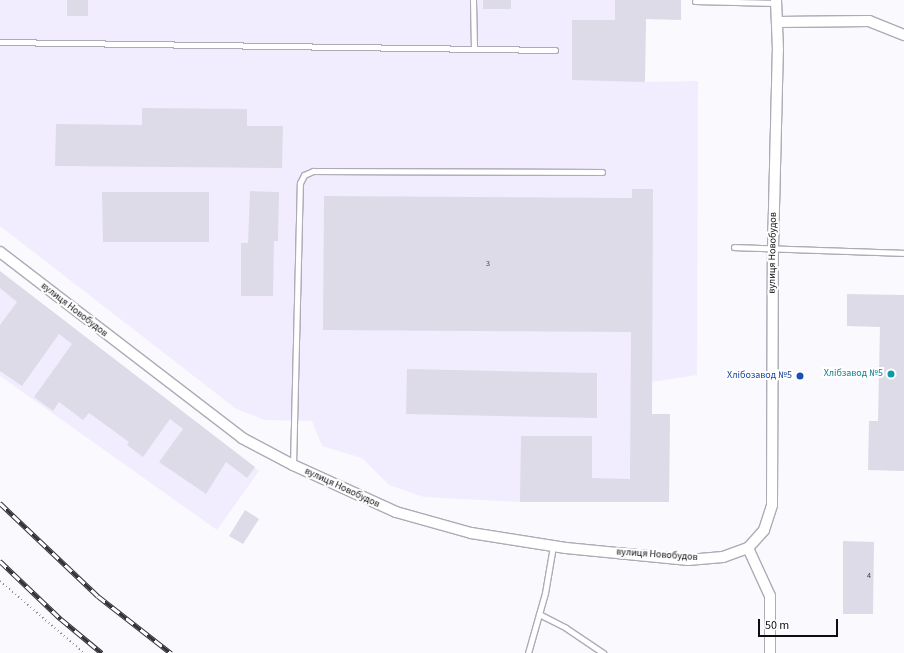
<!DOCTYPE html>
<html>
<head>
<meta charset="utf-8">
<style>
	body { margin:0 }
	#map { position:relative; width:904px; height:653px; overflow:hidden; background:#faf9fe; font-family:"Source Sans 3",sans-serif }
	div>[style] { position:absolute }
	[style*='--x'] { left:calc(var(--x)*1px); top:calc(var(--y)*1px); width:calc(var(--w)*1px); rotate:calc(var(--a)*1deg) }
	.industrial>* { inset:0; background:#f1edff }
	.building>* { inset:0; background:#dddbe7 }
	.path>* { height:2px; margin-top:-1px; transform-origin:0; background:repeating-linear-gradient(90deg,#908f94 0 1px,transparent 0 4px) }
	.roads { filter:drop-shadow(1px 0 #adabb6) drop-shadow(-1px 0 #adabb6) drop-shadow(0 1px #adabb6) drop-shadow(0 -1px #adabb6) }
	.lane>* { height:5px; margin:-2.5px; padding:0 2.5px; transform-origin:2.5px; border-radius:2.5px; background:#fff }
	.street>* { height:10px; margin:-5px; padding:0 5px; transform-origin:5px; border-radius:5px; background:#fff }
	.rail>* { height:4.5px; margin-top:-2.25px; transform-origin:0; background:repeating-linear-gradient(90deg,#fff 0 9px,#333236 0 18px); box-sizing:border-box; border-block:1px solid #333236 }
	.dots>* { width:11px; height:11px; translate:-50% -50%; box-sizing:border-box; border:2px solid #fff; border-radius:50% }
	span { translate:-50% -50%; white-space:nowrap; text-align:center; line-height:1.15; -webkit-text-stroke:4px #fff; paint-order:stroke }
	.number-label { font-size:8px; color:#424046 }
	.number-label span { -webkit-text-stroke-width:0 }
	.street-label { font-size:10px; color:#0e0d11 }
	.culture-label { font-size:10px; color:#0d838f }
	.right { translate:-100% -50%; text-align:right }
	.transit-label { font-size:10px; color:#164399 }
	.scale { position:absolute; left:758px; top:619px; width:80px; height:18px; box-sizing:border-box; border:2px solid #0e0d11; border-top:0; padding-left:5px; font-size:12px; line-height:14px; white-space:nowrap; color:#0e0d11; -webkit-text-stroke:3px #fff; paint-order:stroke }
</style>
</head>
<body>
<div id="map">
	<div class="industrial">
		<div style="clip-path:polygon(0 0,646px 0,645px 82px,698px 81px,697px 375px,652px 382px,652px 414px,670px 414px,669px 502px,520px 502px,424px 497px,389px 485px,362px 458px,322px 446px,312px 421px,264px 420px,235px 408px,0 226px)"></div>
		<div style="clip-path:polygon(0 274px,259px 471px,217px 530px,0 376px)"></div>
	</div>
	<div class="building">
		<div style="clip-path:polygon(67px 0,88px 0,88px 16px,67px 16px)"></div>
		<div style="clip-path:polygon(483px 0,511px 0,511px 9px,483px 9px)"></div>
		<div style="clip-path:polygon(615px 0,681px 0,681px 20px,646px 19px,645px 82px,572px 80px,572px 20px,615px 20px)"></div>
		<div style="clip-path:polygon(142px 108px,247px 109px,247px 126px,283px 126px,282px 168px,55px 166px,56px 124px,142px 125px)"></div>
		<div style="clip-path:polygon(632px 189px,653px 189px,652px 414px,670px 414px,669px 502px,520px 502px,521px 436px,592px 436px,592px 478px,630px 479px,631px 332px,323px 330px,324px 196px,632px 198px)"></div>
		<div style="clip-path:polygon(250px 191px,279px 192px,278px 241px,274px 241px,273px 296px,241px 296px,241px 243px,248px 243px)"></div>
		<div style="clip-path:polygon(102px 192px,209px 192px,209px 242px,103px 242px)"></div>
		<div style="clip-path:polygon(0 271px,255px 467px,247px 478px,226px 462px,206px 494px,159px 462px,183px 429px,170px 419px,143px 457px,127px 445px,129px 442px,89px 413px,83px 420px,59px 402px,53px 411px,34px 397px,72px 344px,59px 334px,22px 386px,0 371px,0 325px,17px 302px,0 288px)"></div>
		<div style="clip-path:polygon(847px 294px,904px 295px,904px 471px,868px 470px,869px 421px,878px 421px,880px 327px,847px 326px)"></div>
		<div style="clip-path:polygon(407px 369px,597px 373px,597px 418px,406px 414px)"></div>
		<div style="clip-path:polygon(245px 510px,259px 519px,243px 544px,229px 536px)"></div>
		<div style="clip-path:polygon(843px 541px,874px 542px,873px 614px,843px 614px)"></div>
	</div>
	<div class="path">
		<div style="--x:0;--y:581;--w:111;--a:40.6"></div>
	</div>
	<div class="roads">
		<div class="lane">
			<div style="--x:473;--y:0;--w:49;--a:88.8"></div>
			<div style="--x:695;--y:1;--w:81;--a:1.4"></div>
			<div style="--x:0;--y:42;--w:555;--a:0.83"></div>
			<div style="--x:734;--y:247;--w:170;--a:2"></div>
			<div style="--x:293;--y:465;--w:282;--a:-88.6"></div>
			<div style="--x:300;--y:183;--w:9;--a:-63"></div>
			<div style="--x:304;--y:175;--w:10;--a:-24"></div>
			<div style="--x:313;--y:171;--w:289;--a:0.2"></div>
			<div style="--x:539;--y:614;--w:30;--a:27"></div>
			<div style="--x:566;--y:628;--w:45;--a:34"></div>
			<div style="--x:528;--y:653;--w:62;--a:-74.2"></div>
			<div style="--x:545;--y:593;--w:48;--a:-80.3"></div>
		</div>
		<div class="street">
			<div style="--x:777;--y:22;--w:92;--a:-0.6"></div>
			<div style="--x:869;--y:21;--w:38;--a:22"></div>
			<div style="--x:0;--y:252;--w:305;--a:37.5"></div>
			<div style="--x:242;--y:438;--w:58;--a:27.9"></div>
			<div style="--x:293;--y:465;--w:113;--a:24.5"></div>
			<div style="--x:396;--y:512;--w:78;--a:15.6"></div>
			<div style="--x:471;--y:533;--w:96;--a:9"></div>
			<div style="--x:566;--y:548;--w:123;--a:5.6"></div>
			<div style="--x:688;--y:560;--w:35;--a:-5"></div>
			<div style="--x:723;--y:557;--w:27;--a:-20"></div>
			<div style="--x:748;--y:548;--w:24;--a:-48"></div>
			<div style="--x:764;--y:530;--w:26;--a:-72"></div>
			<div style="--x:772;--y:505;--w:256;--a:-89.8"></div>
			<div style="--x:773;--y:249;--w:199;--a:-88.6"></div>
			<div style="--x:778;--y:50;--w:50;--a:-92.3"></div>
			<div style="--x:748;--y:548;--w:53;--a:65.4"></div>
			<div style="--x:770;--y:596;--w:57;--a:90"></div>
		</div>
	</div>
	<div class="rail">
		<div style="--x:0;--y:503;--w:135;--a:43.5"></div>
		<div style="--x:98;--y:596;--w:93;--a:38"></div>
		<div style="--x:0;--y:561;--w:84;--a:43.6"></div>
		<div style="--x:61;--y:619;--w:53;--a:39.7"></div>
	</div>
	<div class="dots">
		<div style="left:891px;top:374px;background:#0f9aa8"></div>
		<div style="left:800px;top:376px;background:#1a4fb4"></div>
	</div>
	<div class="number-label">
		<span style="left:488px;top:264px">3</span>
		<span style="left:869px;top:576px">4</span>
	</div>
	<div class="street-label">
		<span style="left:773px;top:253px;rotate:-89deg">вулиця Новобудов</span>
		<span style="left:74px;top:310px;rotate:38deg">вулиця Новобудов</span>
		<span style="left:342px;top:488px;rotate:25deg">вулиця Новобудов</span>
		<span style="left:657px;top:555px;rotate:4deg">вулиця Новобудов</span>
	</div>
	<div class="culture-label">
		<span class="right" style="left:883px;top:374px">Хлібзавод №5</span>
	</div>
	<div class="transit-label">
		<span class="right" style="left:792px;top:376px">Хлібозавод №5</span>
	</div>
	<div class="scale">50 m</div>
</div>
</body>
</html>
